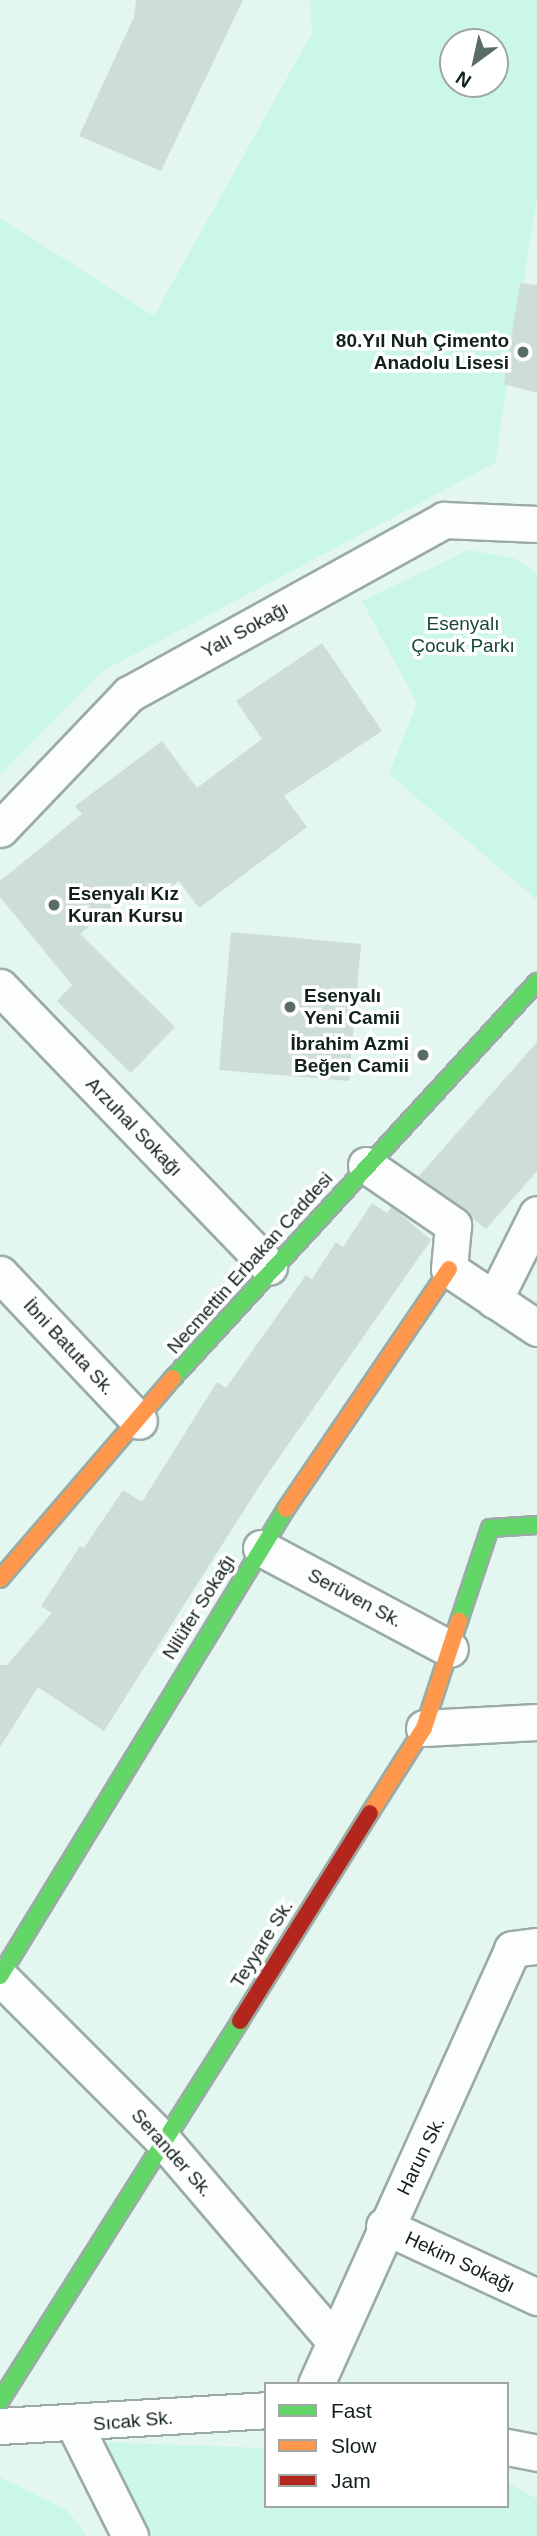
<!DOCTYPE html>
<html>
<head>
<meta charset="utf-8">
<style>
	body { margin:0 }
	#map { position:relative; width:537px; height:2536px; overflow:hidden; background:#e3f6ef; font-family:Arial,sans-serif }
	div>[style] { position:absolute }
	[style*='--x'] { left:calc(var(--x)*1px); top:calc(var(--y)*1px); width:calc(var(--w)*1px); rotate:calc(var(--a)*1deg) }
	.green>* { inset:0; background:#caf7e8 }
	.building>* { inset:0; background:#cdded8 }
	.roads { filter:drop-shadow(2px 0 #9aaba5) drop-shadow(-2px 0 #9aaba5) drop-shadow(0 2px #9aaba5) drop-shadow(0 -2px #9aaba5) }
	.street>* { height:35px; margin:-17.5px; padding:0 17.5px; transform-origin:17.5px; border-radius:17.5px; background:#fbfefd }
	.fast>* { height:16px; margin:-8px; padding:0 8px; transform-origin:8px; border-radius:8px; background:#63d668 }
	.slow>* { height:16px; margin:-8px; padding:0 8px; transform-origin:8px; border-radius:8px; background:#ff974d }
	.jam>* { height:16px; margin:-8px; padding:0 8px; transform-origin:8px; border-radius:8px; background:#b3261e }
	.dots>* { width:19px; height:19px; translate:-50% -50%; box-sizing:border-box; border:4px solid #fff; border-radius:50% }
	span { translate:-50% -50%; white-space:nowrap; text-align:center; line-height:1.15; -webkit-text-stroke:7px #fff; paint-order:stroke }
	.poi-label { font-size:19px; color:#11211c; font-weight:700 }
	.right { translate:-100% -50%; text-align:right }
	.left { translate:0 -50%; text-align:left }
	.park-label { font-size:19px; color:#19483b }
	.street-label { font-size:19px; color:#11211c }
	.legend { position:absolute; left:264px; top:2382px; width:245px; height:126px; box-sizing:border-box; background:#fff; border:2px solid #a0a6a4; margin:0; padding:9px 12px; list-style:none; font-size:21px; color:#11211c }
	.legend li { display:flex; align-items:center; gap:14px; height:35px }
	.legend b { width:35px; border:2px solid #a0a6a4 }
	.north { position:absolute; left:439px; top:28px; width:70px; height:70px; box-sizing:border-box; background:#fff; border:2px solid #a0a6a4; border-radius:50%; rotate:213deg; font-size:19px; font-weight:700; line-height:28px; text-align:center; color:#11211c }
	.north::after { content:''; display:block; margin:auto; width:24px; height:32px; background:#5a6c66; clip-path:polygon(50% 0,100% 100%,50% 72%,0 100%) }
</style>
</head>
<body>
<div id="map">
	<div class="green">
		<div style="clip-path:polygon(evenodd,310px 0,537px 0,537px 198px,495px 463px,103px 671px,0 775px,0 218px,154px 316px,312px 33px,310px 0,453px 42px,495px 42px,495px 84px,453px 84px,453px 42px)"></div>
		<div style="clip-path:polygon(469px 550px,513px 558px,537px 573px,537px 900px,389px 774px,417px 703px,362px 601px)"></div>
		<div style="clip-path:polygon(97px 2442px,266px 2448px,266px 2506px,507px 2506px,507px 2482px,537px 2499px,537px 2536px,153px 2536px)"></div>
		<div style="clip-path:polygon(0 2477px,67px 2510px,87px 2536px,0 2536px)"></div>
	</div>
	<div class="building">
		<div style="clip-path:polygon(136px 0,243px 0,161px 171px,79px 136px,134px 17px)"></div>
		<div style="clip-path:polygon(520px 283px,537px 285px,537px 393px,504px 384px)"></div>
		<div style="clip-path:polygon(322px 643px,382px 731px,284px 796px,307px 827px,199px 908px,179px 881px,150px 903px,137px 887px,80px 934px,175px 1027px,131px 1073px,57px 1001px,72px 985px,0 897px,0 881px,82px 814px,75px 806px,162px 741px,197px 788px,262px 739px,236px 701px)"></div>
		<div style="clip-path:polygon(231px 932px,361px 944px,349px 1081px,219px 1070px)"></div>
		<div style="clip-path:polygon(537px 1042px,537px 1171px,486px 1229px,418px 1177px)"></div>
		<div style="clip-path:polygon(372px 1203px,387px 1213px,392px 1207px,431px 1240px,262px 1482px,104px 1731px,38px 1687px,0 1747px,0 1665px,7px 1665px,52px 1613px,41px 1606px,80px 1546px,84px 1548px,123px 1490px,142px 1502px,217px 1382px,226px 1388px,306px 1275px,312px 1279px,336px 1242px,343px 1247px)"></div>
	</div>
	<div class="roads">
		<div class="street">
			<div style="--x:0;--y:829;--w:187;--a:-46.3"></div>
			<div style="--x:129;--y:694;--w:360;--a:-28.9"></div>
			<div style="--x:444;--y:520;--w:93;--a:2.5"></div>
			<div style="--x:0;--y:987;--w:388;--a:46.1"></div>
			<div style="--x:366;--y:1165;--w:106;--a:34.6"></div>
			<div style="--x:453;--y:1225;--w:44;--a:95.2"></div>
			<div style="--x:449;--y:1269;--w:106;--a:33.8"></div>
			<div style="--x:0;--y:1274;--w:202;--a:46.6"></div>
			<div style="--x:494;--y:1300;--w:96;--a:-63.4"></div>
			<div style="--x:261;--y:1548;--w:214;--a:28.1"></div>
			<div style="--x:424;--y:1728;--w:113;--a:-3"></div>
			<div style="--x:0;--y:1977;--w:229;--a:45"></div>
			<div style="--x:162;--y:2139;--w:263;--a:49.5"></div>
			<div style="--x:384;--y:2226;--w:169;--a:24.9"></div>
			<div style="--x:316;--y:2384;--w:477;--a:-65.7"></div>
			<div style="--x:512;--y:1949;--w:25;--a:-7"></div>
			<div style="--x:0;--y:2426;--w:266;--a:-3.4"></div>
			<div style="--x:75;--y:2426;--w:123;--a:63.4"></div>
			<div style="--x:507;--y:2447;--w:31;--a:11"></div>
		</div>
		<div class="fast">
			<div style="--x:173;--y:1378;--w:538;--a:-47.41"></div>
			<div style="--x:459;--y:1621;--w:98;--a:-71.6"></div>
			<div style="--x:490;--y:1528;--w:47;--a:-3.7"></div>
			<div style="--x:0;--y:1976;--w:548;--a:-58.52"></div>
			<div style="--x:0;--y:2401;--w:449;--a:-57.7"></div>
		</div>
		<div class="slow">
			<div style="--x:286;--y:1509;--w:290;--a:-55.8"></div>
			<div style="--x:0;--y:1579;--w:265;--a:-49.3"></div>
			<div style="--x:370;--y:1813;--w:101;--a:-57.6"></div>
			<div style="--x:424;--y:1728;--w:113;--a:-71.9"></div>
		</div>
		<div class="jam">
			<div style="--x:240;--y:2021;--w:245;--a:-58"></div>
		</div>
	</div>
	<div class="dots">
		<div style="left:523px;top:352px;background:#5a6c66"></div>
		<div style="left:54px;top:905px;background:#5a6c66"></div>
		<div style="left:290px;top:1007px;background:#5a6c66"></div>
		<div style="left:423px;top:1055px;background:#5a6c66"></div>
	</div>
	<div class="poi-label">
		<span class="right" style="left:509px;top:352px">80.Yıl Nuh Çimento<br>Anadolu Lisesi</span>
		<span class="left" style="left:68px;top:905px">Esenyalı Kız<br>Kuran Kursu</span>
		<span class="left" style="left:304px;top:1007px">Esenyalı<br>Yeni Camii</span>
		<span class="right" style="left:409px;top:1055px">İbrahim Azmi<br>Beğen Camii</span>
	</div>
	<div class="park-label">
		<span style="left:463px;top:635px">Esenyalı<br>Çocuk Parkı</span>
	</div>
	<div class="street-label">
		<span style="left:245px;top:630px;rotate:-29deg">Yalı Sokağı</span>
		<span style="left:134px;top:1127px;rotate:46deg">Arzuhal Sokağı</span>
		<span style="left:250px;top:1263px;rotate:-48deg">Necmettin Erbakan Caddesi</span>
		<span style="left:69px;top:1347px;rotate:47deg">İbni Batuta Sk.</span>
		<span style="left:355px;top:1598px;rotate:28deg">Serüven Sk.</span>
		<span style="left:199px;top:1607px;rotate:-58deg">Nilüfer Sokağı</span>
		<span style="left:262px;top:1944px;rotate:-58deg">Teyyare Sk.</span>
		<span style="left:172px;top:2153px;rotate:48deg">Serander Sk.</span>
		<span style="left:421px;top:2156px;rotate:-64deg">Harun Sk.</span>
		<span style="left:460px;top:2262px;rotate:25deg">Hekim Sokağı</span>
		<span style="left:133px;top:2421px;rotate:-5deg">Sıcak Sk.</span>
	</div>
	<ul class="legend">
	<li><b style="height:9px;background:#63d668"></b>Fast</li>
	<li><b style="height:9px;background:#ff974d"></b>Slow</li>
	<li><b style="height:9px;background:#b3261e"></b>Jam</li>
	</ul>
	<div class="north">N</div>
</div>
</body>
</html>
